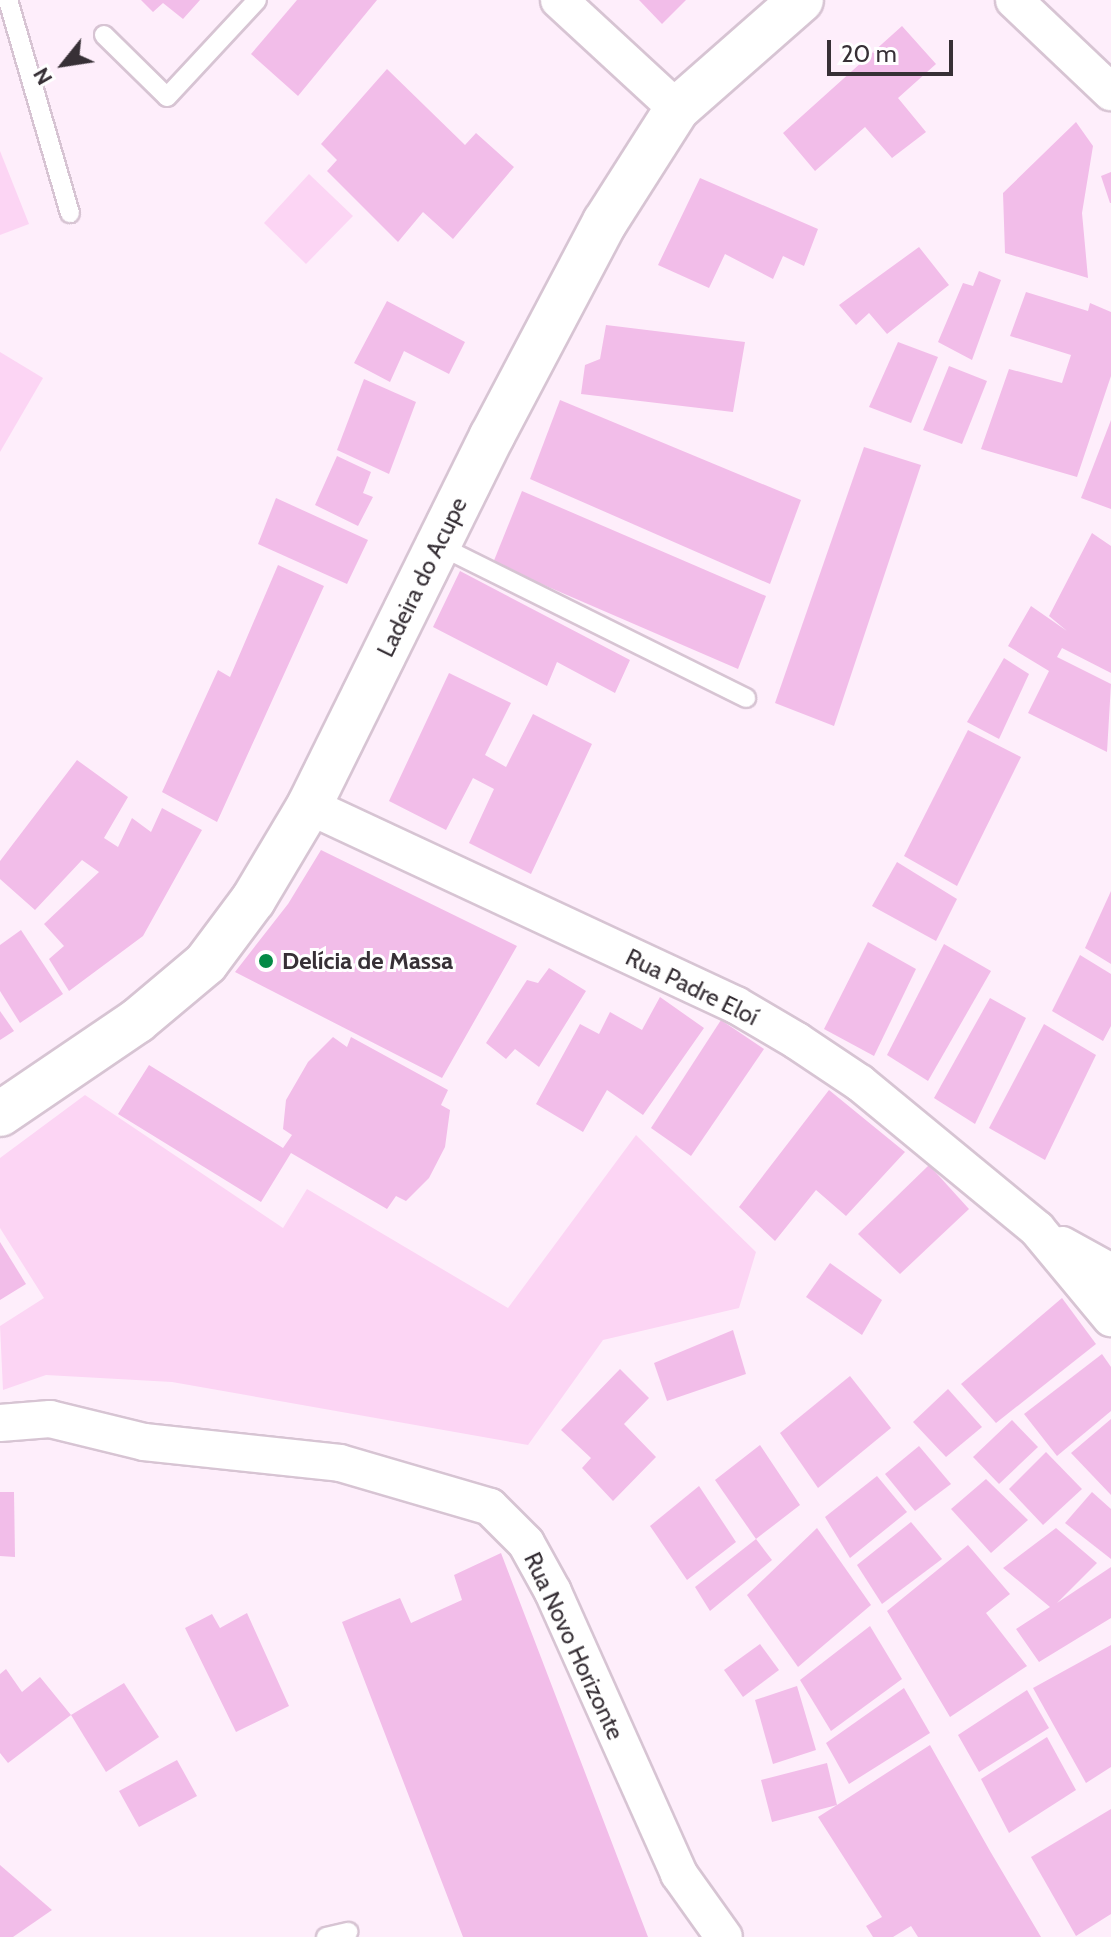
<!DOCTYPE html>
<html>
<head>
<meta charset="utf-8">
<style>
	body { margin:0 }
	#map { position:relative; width:1111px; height:1937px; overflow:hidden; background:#feeefb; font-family:Cabin,sans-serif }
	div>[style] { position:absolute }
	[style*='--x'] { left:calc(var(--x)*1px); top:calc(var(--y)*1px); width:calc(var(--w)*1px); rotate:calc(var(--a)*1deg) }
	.green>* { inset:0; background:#fcd5f4 }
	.building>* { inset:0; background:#f2bde9 }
	.roads { filter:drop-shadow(2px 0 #d7c4d3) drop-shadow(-2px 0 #d7c4d3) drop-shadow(0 2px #d7c4d3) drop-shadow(0 -2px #d7c4d3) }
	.service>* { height:18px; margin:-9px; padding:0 9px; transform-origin:9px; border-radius:9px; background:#fff }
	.minor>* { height:36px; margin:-18px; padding:0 18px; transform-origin:18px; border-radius:18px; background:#fff }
	.tertiary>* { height:44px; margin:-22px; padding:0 22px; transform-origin:22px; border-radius:22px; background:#fff }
	.dots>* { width:22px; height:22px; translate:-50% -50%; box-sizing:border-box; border:4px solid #fff; border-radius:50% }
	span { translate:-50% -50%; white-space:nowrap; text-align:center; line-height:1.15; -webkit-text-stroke:6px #fff; paint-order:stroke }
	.street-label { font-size:24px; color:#373036 }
	.poi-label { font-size:24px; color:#373036; font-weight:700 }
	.left { translate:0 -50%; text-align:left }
	.north { position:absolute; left:24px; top:24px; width:80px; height:80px; -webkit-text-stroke:6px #fff; paint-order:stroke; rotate:240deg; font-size:22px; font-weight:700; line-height:32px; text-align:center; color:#373036 }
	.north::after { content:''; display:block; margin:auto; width:28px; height:36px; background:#373036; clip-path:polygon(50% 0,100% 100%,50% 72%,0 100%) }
	.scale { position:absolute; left:827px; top:40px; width:126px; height:36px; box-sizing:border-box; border:4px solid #373036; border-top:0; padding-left:10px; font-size:24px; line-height:28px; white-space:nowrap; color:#373036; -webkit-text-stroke:6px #fff; paint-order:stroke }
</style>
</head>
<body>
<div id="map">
	<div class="green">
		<div style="clip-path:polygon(0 151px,29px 224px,0 235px)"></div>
		<div style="clip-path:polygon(309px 174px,353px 216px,306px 264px,264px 223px)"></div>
		<div style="clip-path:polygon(0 352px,43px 378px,0 452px)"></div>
		<div style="clip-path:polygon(85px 1095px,283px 1228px,307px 1189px,508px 1308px,636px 1135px,756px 1252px,739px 1308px,603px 1340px,528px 1445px,172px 1382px,46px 1375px,3px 1390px,0 1326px,44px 1298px,0 1228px,0 1158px)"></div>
	</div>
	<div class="building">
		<div style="clip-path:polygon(141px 0,200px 0,183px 19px,163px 3px,153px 12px)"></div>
		<div style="clip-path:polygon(297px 0,377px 0,298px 96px,251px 54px)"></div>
		<div style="clip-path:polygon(639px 0,686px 0,662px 24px)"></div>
		<div style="clip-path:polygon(902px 26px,936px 64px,898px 98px,926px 132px,892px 158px,865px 127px,815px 171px,783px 133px)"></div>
		<div style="clip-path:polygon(387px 69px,465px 145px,476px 133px,514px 167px,453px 239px,423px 212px,398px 242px,327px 171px,337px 160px,321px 144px)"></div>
		<div style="clip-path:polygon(1076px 122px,1093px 146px,1082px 213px,1088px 278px,1005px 253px,1003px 193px)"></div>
		<div style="clip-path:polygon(1111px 172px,1111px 203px,1110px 203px,1101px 176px)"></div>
		<div style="clip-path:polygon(700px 178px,818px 229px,804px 266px,783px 256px,773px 279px,725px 254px,709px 288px,658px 265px)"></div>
		<div style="clip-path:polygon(919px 247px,949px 285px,887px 334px,869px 313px,856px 325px,839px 305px)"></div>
		<div style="clip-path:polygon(979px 271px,1001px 280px,972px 360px,938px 342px,963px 283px,973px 286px)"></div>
		<div style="clip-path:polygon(1026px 292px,1088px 311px,1090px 303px,1111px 312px,1111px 376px,1077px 477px,981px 449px,1009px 369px,1062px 383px,1071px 355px,1010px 336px)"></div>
		<div style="clip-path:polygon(387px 301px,465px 342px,449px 374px,404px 351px,390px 382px,354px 363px)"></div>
		<div style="clip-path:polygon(606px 325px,745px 342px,733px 412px,581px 394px,585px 365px,600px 359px)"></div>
		<div style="clip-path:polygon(898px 342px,938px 357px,911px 423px,869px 407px)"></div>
		<div style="clip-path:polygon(949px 366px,987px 381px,962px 444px,923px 430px)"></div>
		<div style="clip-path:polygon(364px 379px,416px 402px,389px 474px,337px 450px)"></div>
		<div style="clip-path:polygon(560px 400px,801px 500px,770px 584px,530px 479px)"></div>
		<div style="clip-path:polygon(1111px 420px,1111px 509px,1081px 498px)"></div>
		<div style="clip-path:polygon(864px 447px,921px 465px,834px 726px,775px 703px)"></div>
		<div style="clip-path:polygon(337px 456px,371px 472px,363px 493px,373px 497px,358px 526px,315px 505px)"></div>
		<div style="clip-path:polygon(522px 491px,766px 596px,738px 669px,493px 563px)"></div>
		<div style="clip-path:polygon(276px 498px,368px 540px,347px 584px,258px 544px)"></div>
		<div style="clip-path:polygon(1092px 533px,1111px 546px,1111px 673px,1062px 648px,1057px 657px,1111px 684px,1107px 752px,1028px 713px,1049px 671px,1008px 646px,1031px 606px,1067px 631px,1049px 616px)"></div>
		<div style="clip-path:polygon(278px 565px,324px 586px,217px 822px,162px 792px,218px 670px,230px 677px)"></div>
		<div style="clip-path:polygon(460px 571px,630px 660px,615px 693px,557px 662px,547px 686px,433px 627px)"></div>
		<div style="clip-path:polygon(1004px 658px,1029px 674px,999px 739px,967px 722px)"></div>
		<div style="clip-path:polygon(449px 673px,511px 703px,485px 755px,506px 767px,533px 714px,592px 744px,531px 874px,469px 843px,494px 789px,473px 778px,446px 830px,389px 801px)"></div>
		<div style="clip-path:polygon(968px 730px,1021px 757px,957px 886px,904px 856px)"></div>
		<div style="clip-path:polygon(77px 760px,128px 797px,104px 838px,118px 847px,132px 818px,151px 832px,162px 808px,202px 830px,143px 936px,69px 991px,49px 959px,64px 946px,44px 924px,99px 872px,82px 860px,35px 910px,0 879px,0 861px)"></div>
		<div style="clip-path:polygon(321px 850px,517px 946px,442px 1078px,235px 972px,288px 904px)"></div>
		<div style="clip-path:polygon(897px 862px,957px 899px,936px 941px,872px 906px)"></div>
		<div style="clip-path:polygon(1111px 891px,1111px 964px,1085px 948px)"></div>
		<div style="clip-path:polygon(21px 930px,63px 994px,20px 1023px,0 991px,0 945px)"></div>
		<div style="clip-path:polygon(868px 942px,916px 969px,874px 1056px,824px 1029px)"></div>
		<div style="clip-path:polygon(944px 944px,991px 971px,928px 1081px,887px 1055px)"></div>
		<div style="clip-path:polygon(1080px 955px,1111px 974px,1111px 1026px,1103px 1041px,1052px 1011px)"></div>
		<div style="clip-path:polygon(549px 968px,586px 991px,539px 1067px,515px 1049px,506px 1059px,486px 1043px,527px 980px,538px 983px)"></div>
		<div style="clip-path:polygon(660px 997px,704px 1028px,643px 1115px,607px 1090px,583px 1132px,536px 1104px,580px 1024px,599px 1034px,610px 1012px,642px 1030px)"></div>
		<div style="clip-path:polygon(990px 998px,1026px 1018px,975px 1124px,934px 1098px)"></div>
		<div style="clip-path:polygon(0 1011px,14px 1031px,0 1040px)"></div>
		<div style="clip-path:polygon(721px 1020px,764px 1049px,691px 1156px,651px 1128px)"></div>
		<div style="clip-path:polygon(1044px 1024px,1096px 1055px,1045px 1160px,989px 1128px)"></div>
		<div style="clip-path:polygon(333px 1037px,347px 1047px,351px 1037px,448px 1090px,441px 1105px,450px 1110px,445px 1147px,429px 1178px,406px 1201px,396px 1196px,387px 1209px,291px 1153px,261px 1202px,118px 1114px,149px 1065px,283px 1148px,292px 1135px,283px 1129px,286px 1100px,308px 1062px)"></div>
		<div style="clip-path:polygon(829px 1090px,905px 1152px,846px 1216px,816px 1190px,775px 1241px,739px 1207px)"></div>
		<div style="clip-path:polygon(929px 1165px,969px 1209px,900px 1274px,858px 1234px)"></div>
		<div style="clip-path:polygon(0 1242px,26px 1284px,0 1300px)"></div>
		<div style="clip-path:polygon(830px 1263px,882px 1300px,862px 1335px,806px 1297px)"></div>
		<div style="clip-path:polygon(1062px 1298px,1096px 1344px,996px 1423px,961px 1384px)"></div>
		<div style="clip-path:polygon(733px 1330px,746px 1374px,667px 1401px,654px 1363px)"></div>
		<div style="clip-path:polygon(1102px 1354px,1111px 1367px,1111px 1411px,1057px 1456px,1024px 1414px)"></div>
		<div style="clip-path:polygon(620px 1369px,649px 1398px,624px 1424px,656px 1457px,613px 1501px,582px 1468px,591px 1458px,561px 1430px)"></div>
		<div style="clip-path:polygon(850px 1376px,891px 1428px,818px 1488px,780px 1433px)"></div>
		<div style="clip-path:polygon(948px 1389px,982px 1427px,946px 1457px,913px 1422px)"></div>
		<div style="clip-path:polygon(1111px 1419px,1111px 1495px,1071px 1453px)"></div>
		<div style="clip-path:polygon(1012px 1420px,1038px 1447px,999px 1484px,973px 1457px)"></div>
		<div style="clip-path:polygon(760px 1445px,800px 1505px,756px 1539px,715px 1480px)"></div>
		<div style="clip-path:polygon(919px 1446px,951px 1484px,915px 1511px,885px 1474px)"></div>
		<div style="clip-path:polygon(1046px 1452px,1082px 1489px,1043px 1525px,1009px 1489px)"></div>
		<div style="clip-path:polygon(877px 1476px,907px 1512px,850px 1558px,825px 1517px)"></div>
		<div style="clip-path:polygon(986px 1479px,1028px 1520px,991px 1553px,951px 1509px)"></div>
		<div style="clip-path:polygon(699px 1486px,736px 1542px,687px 1580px,650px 1526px)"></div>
		<div style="clip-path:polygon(0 1492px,14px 1492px,15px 1557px,0 1556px)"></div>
		<div style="clip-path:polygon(1092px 1492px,1111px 1509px,1111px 1559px,1065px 1523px)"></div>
		<div style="clip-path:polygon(911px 1522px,942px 1559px,882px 1604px,857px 1565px)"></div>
		<div style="clip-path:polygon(817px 1528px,871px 1605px,798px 1667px,747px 1595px)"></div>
		<div style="clip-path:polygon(1056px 1528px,1097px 1563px,1057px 1603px,1111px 1567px,1111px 1618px,1039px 1662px,1016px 1629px,1050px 1607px,1003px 1568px)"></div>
		<div style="clip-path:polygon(756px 1539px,772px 1560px,710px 1611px,695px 1587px)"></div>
		<div style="clip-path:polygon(968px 1545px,1010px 1594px,986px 1613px,1027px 1666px,950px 1717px,887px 1611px)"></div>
		<div style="clip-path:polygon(501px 1553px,648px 1937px,463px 1937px,342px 1622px,400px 1598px,411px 1623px,462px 1600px,454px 1575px)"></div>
		<div style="clip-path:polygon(247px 1613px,289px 1706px,236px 1732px,185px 1628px,212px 1614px,220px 1628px)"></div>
		<div style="clip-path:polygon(870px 1626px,902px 1679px,831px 1731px,800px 1680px)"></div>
		<div style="clip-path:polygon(760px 1644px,779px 1670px,743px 1697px,724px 1670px)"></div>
		<div style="clip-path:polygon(1111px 1645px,1111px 1767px,1086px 1783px,1033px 1688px)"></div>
		<div style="clip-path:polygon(6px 1669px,22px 1692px,40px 1677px,71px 1715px,8px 1763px,0 1753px,0 1674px)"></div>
		<div style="clip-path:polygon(124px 1683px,159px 1737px,106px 1772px,71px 1715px)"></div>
		<div style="clip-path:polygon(797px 1686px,816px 1750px,773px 1764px,755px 1700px)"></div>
		<div style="clip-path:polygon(904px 1688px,930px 1733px,849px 1784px,826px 1743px)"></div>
		<div style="clip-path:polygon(1027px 1690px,1049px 1728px,979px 1772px,958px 1735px)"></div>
		<div style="clip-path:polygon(1047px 1737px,1076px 1790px,1009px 1833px,981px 1779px)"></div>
		<div style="clip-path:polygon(930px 1745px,990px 1851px,1041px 1937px,918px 1937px,911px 1926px,893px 1937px,873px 1937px,866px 1926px,882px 1917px,818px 1817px,837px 1805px,772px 1822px,761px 1780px,827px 1763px,837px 1805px)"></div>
		<div style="clip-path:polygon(177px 1760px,197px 1796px,139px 1827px,119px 1791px)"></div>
		<div style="clip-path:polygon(1111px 1809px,1111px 1914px,1076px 1936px,1031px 1857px)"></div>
		<div style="clip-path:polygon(0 1865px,52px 1910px,13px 1937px,0 1937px)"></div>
	</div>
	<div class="roads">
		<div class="service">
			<div style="--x:8;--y:0;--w:222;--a:73.8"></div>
			<div style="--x:104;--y:35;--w:88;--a:44.5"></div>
			<div style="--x:167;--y:97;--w:132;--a:-47.1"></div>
			<div style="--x:438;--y:545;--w:344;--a:26.4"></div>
			<div style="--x:326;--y:1937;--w:23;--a:-13"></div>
		</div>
		<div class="minor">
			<div style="--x:559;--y:0;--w:161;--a:42.7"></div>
			<div style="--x:1014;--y:0;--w:134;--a:43.5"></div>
			<div style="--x:309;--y:806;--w:471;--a:25"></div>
			<div style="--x:736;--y:1005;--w:71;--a:30.5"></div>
			<div style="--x:797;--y:1041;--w:76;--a:33.7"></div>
			<div style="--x:860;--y:1083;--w:229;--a:39.5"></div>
			<div style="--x:1037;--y:1229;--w:116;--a:50.3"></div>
			<div style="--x:1062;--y:1245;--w:56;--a:28.9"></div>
			<div style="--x:0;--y:1423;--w:50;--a:-4.6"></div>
			<div style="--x:50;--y:1419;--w:97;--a:13.7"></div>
			<div style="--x:144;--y:1442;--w:197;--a:6.1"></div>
			<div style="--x:340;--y:1463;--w:156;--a:16.3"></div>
			<div style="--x:490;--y:1507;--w:51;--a:45"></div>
			<div style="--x:526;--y:1543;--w:56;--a:61.1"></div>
			<div style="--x:553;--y:1592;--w:309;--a:65.9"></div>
			<div style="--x:679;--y:1874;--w:77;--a:54.5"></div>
		</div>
		<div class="tertiary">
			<div style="--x:0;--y:1114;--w:166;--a:-34.2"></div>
			<div style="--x:137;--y:1021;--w:90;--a:-40"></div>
			<div style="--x:206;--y:963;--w:79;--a:-53.3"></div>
			<div style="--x:253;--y:900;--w:109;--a:-59.2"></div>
			<div style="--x:309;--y:806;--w:413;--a:-63.7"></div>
			<div style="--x:492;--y:436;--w:242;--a:-62.2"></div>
			<div style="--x:605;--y:222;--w:134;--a:-57.5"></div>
			<div style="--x:677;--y:109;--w:165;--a:-41.3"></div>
		</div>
	</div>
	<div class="dots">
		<div style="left:266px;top:961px;background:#048a46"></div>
	</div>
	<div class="street-label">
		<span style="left:422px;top:577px;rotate:-64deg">Ladeira do Acupe</span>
		<span style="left:692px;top:987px;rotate:26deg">Rua Padre Eloí</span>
		<span style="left:574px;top:1646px;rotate:65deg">Rua Novo Horizonte</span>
	</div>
	<div class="poi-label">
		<span class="left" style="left:282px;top:961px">Delícia de Massa</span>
	</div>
	<div class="north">N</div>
	<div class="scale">20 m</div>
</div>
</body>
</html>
